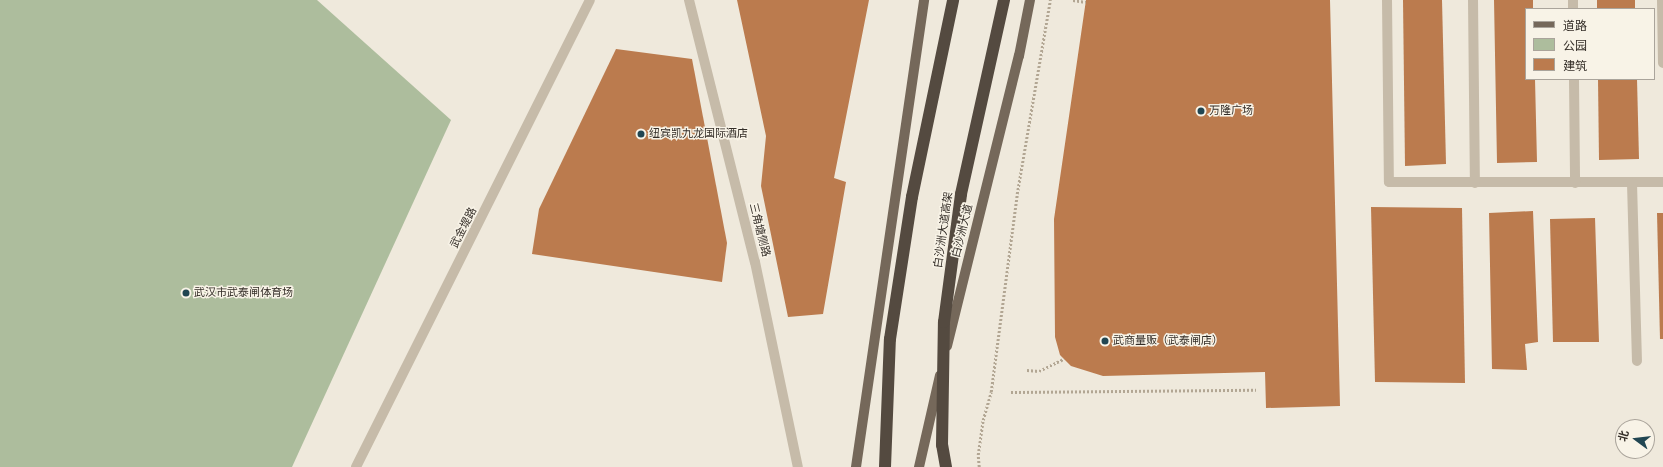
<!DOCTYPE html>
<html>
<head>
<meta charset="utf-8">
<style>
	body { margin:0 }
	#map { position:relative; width:1663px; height:467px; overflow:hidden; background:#efe9dc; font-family:"Roboto Condensed","Noto Sans SC",sans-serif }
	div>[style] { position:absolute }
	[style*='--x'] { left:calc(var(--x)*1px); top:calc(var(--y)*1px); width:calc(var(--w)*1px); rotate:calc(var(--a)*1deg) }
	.green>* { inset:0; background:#adbd9d }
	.building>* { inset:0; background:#bb7b4e }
	.path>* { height:2.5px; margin-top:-1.25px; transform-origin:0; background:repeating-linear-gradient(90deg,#b2a693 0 2px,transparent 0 4px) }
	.minor>* { height:10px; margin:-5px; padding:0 5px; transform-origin:5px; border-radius:5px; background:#c6bba9 }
	.major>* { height:10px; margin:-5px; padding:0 5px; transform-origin:5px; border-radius:5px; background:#75685a }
	.highway>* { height:12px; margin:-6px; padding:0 6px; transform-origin:6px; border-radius:6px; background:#544a40 }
	.dots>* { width:11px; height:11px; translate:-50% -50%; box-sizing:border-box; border:2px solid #f8f3e7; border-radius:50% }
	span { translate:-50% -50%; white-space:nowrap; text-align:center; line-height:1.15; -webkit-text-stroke:3px #f8f3e7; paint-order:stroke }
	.poi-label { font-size:11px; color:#342e28 }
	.left { translate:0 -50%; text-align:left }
	.street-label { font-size:11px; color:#342e28 }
	.legend { position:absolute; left:1525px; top:8px; width:130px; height:72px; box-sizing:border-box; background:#f8f3e7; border:1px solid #aaa49b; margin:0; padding:5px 7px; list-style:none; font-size:12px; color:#342e28 }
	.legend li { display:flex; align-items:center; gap:8px; height:20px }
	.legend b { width:20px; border:1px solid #aaa49b }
	.north { position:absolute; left:1615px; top:419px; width:40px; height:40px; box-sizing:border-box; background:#f8f3e7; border:1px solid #aaa49b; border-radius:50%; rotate:285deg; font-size:11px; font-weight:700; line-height:16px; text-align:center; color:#342e28 }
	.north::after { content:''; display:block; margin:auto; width:14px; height:18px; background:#214652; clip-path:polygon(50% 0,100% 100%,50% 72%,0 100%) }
</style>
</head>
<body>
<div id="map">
	<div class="green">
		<div style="clip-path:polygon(0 0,317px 0,451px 120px,292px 467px,0 467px)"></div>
	</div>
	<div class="building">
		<div style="clip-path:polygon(737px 0,869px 0,834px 178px,846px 182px,823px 314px,788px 317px,761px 186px,766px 136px)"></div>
		<div style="clip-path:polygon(1086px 0,1330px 0,1340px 406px,1266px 408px,1265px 372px,1103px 376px,1071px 366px,1060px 355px,1055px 337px,1054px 219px)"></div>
		<div style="clip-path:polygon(1403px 0,1442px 0,1446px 164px,1405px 166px)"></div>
		<div style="clip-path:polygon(1494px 0,1533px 0,1533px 9px,1526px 9px,1526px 79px,1535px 79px,1537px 162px,1497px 163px)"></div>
		<div style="clip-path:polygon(1597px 0,1635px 0,1635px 9px,1597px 9px)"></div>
		<div style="clip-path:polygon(616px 49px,692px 59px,727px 243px,722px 282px,532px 254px,539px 209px)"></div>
		<div style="clip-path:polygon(1598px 79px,1637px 79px,1639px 159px,1599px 160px)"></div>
		<div style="clip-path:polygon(1371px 207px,1462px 208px,1465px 383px,1375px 382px)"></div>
		<div style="clip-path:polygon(1533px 211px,1538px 342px,1525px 344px,1527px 370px,1492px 369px,1489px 213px)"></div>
		<div style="clip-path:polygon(1657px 213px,1663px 213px,1663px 339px,1660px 339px)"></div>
		<div style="clip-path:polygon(1595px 218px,1599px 342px,1553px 342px,1550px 219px)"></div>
	</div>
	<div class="path">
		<div style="--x:1073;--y:0;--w:13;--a:9"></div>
		<div style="--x:1027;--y:370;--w:12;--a:5"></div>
		<div style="--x:1039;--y:371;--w:28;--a:-26"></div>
		<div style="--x:1011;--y:392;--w:245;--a:-0.5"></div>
		<div style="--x:979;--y:467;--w:12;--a:-95"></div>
		<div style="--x:978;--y:455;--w:35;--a:-82"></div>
		<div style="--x:983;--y:420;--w:29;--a:-74"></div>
		<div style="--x:991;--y:392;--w:200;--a:-82.5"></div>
		<div style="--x:1017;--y:194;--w:197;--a:-80.3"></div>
	</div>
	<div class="minor">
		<div style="--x:689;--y:0;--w:270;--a:75.9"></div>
		<div style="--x:755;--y:262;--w:209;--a:78.2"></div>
		<div style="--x:1387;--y:0;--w:182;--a:89.4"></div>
		<div style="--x:1389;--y:182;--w:274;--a:0"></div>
		<div style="--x:1473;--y:0;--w:183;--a:89.4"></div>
		<div style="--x:1573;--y:0;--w:9;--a:90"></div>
		<div style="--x:1662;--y:0;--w:63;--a:89.1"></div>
		<div style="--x:1574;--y:79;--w:104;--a:89.4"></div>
		<div style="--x:1632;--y:183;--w:178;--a:88.4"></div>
		<div style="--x:356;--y:467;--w:522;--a:-63.39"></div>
	</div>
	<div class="major">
		<div style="--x:947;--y:346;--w:299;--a:-76.1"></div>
		<div style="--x:1019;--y:56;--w:57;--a:-78.9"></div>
		<div style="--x:856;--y:467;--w:472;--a:-81.7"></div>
		<div style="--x:919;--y:467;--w:94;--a:-77.1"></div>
	</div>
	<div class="highway">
		<div style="--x:885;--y:467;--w:128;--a:-87.8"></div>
		<div style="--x:890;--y:339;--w:144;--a:-81.2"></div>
		<div style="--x:912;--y:197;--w:201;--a:-78.2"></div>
		<div style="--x:946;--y:467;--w:22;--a:-100"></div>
		<div style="--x:942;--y:445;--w:123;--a:-89.1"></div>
		<div style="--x:944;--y:322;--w:129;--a:-82.4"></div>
		<div style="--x:961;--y:194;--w:199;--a:-77.5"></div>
	</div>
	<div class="dots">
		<div style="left:1201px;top:111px;background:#214652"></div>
		<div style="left:641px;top:134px;background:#214652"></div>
		<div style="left:186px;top:293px;background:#214652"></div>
		<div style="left:1105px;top:341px;background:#214652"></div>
	</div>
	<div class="poi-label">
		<span class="left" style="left:1209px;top:111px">万隆广场</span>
		<span class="left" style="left:649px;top:134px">纽宾凯九龙国际酒店</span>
		<span class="left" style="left:194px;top:293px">武汉市武泰闸体育场</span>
		<span class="left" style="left:1113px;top:341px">武商量贩（武泰闸店）</span>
	</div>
	<div class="street-label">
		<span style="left:464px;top:228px;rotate:-63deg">武金堤路</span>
		<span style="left:759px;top:230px;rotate:76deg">三角塘侧路</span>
		<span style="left:944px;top:230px;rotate:-82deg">白沙洲大道高架</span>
		<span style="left:963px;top:231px;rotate:-76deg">白沙洲大道</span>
	</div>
	<ul class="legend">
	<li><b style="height:5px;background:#75685a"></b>道路</li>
	<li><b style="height:11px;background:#adbd9d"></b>公园</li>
	<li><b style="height:11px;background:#bb7b4e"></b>建筑</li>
	</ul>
	<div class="north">北</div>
</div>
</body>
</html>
